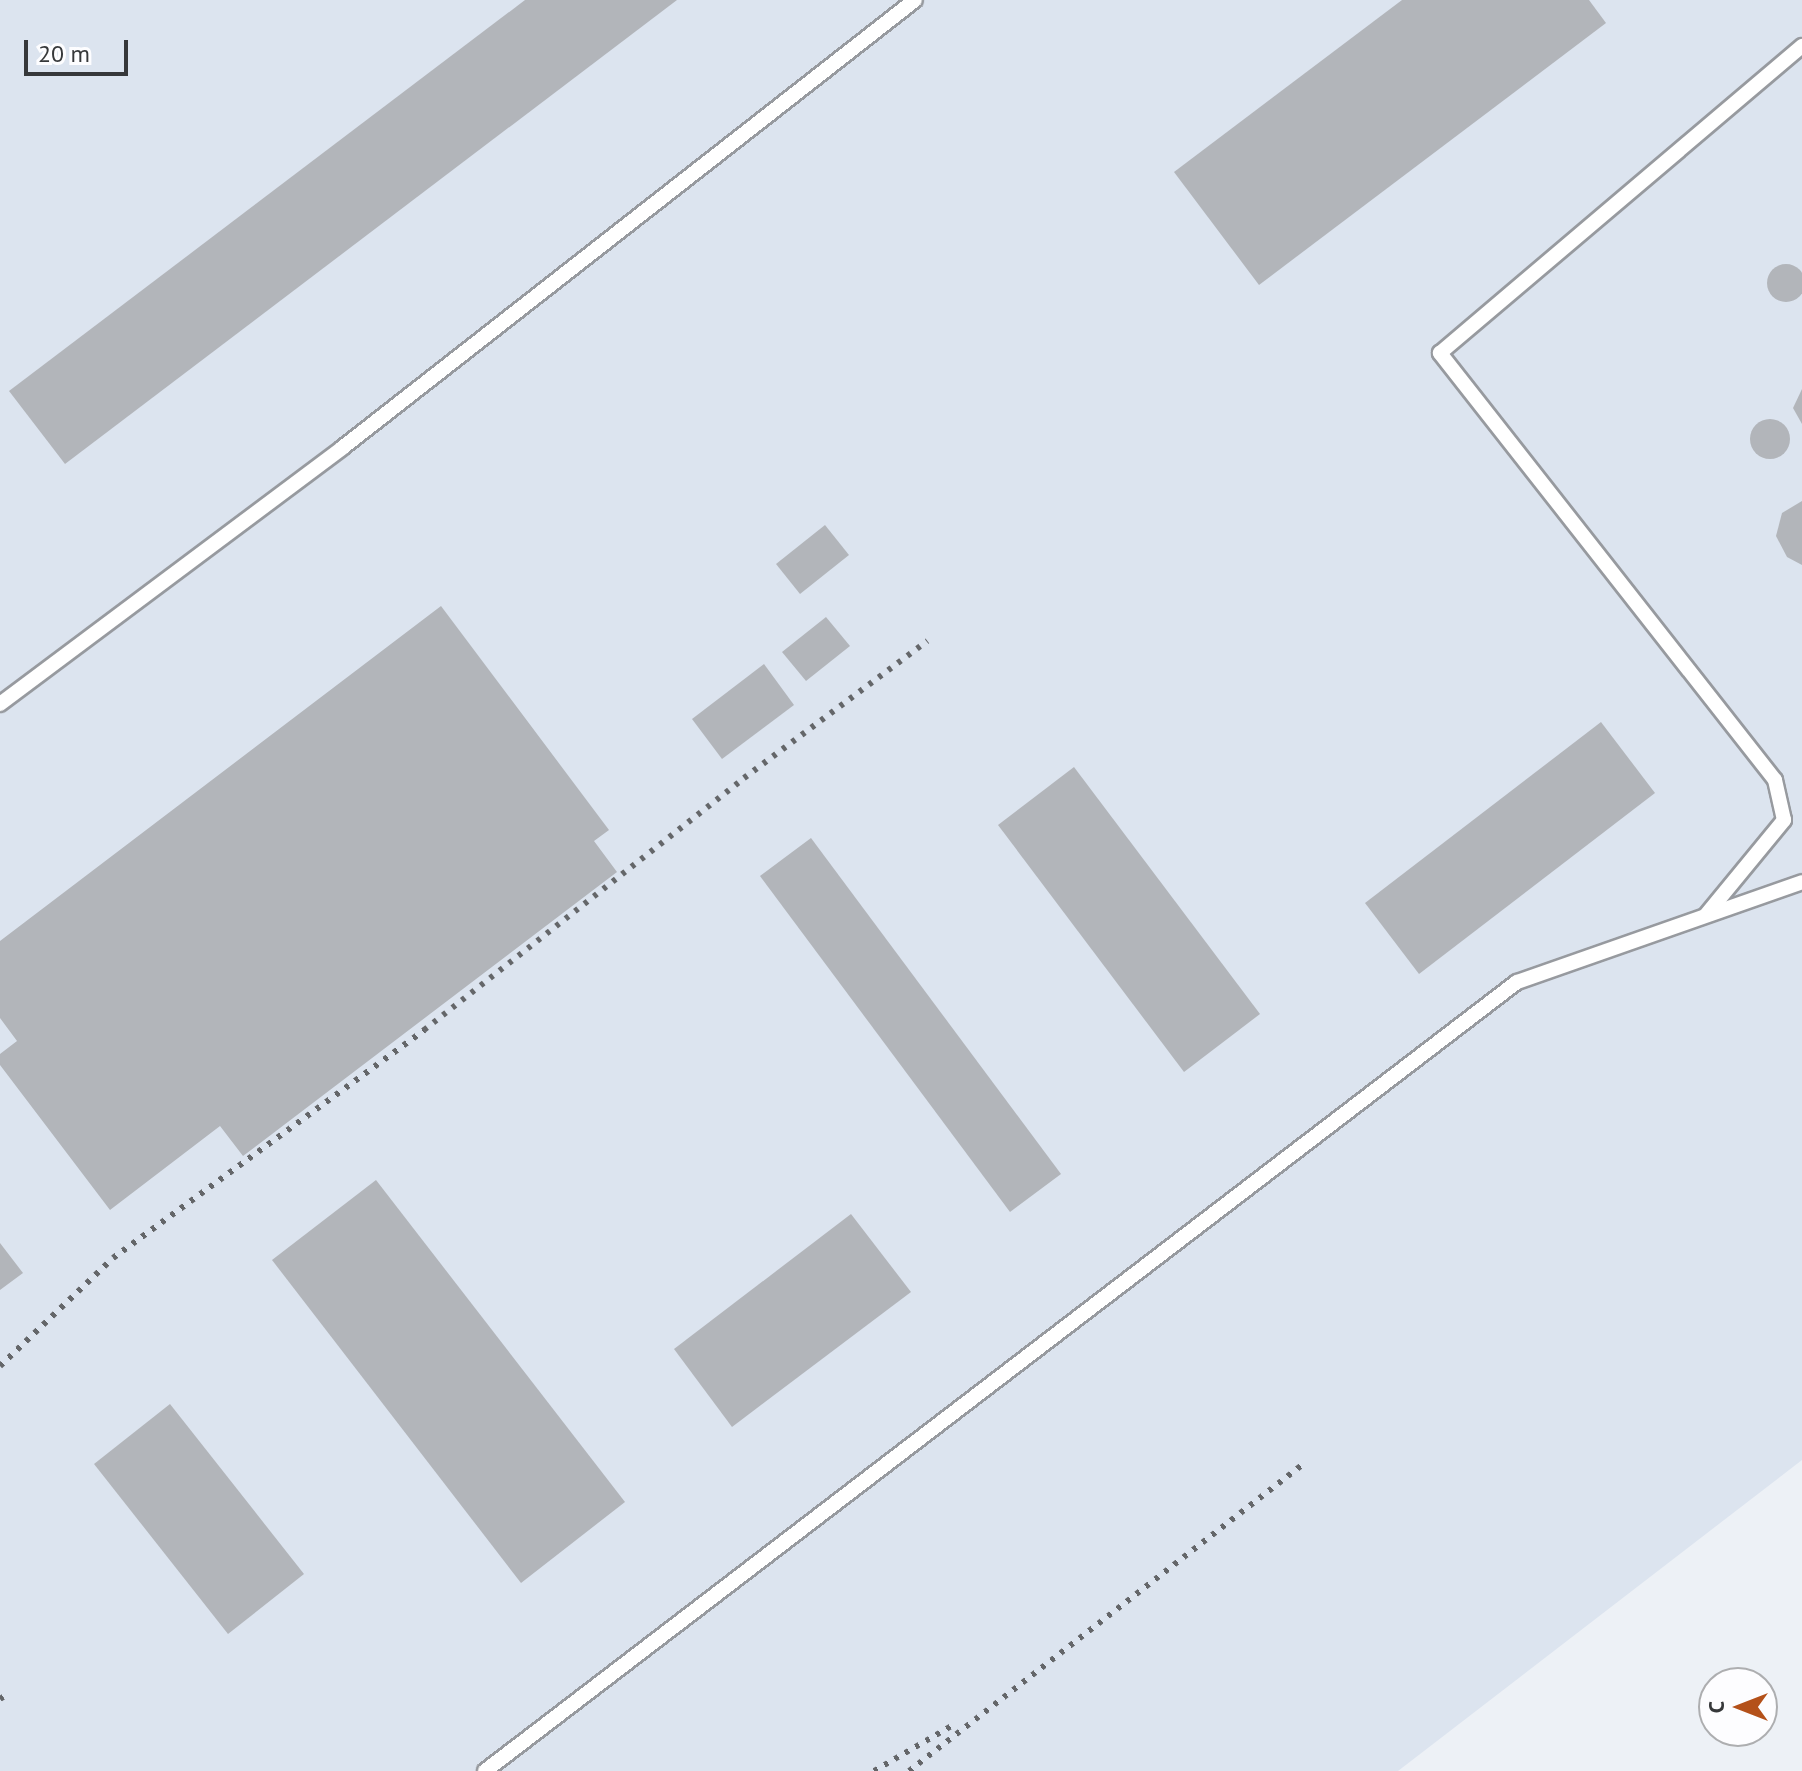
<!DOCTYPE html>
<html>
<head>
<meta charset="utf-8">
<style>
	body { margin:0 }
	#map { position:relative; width:1802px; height:1771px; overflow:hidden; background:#edf1f6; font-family:"PT Sans",sans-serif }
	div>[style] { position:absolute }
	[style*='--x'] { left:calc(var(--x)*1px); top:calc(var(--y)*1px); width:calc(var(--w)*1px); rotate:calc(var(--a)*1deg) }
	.built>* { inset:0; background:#dce4ef }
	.building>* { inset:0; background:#b2b5ba }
	.round { border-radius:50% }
	.roads { filter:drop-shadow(2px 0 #979a9f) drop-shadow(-2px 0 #979a9f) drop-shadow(0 2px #979a9f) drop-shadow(0 -2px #979a9f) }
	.service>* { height:14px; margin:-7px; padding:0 7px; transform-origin:7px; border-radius:7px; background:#fff }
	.rail>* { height:6px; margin-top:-3px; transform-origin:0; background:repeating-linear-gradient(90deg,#646669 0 4px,transparent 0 12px) }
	span { translate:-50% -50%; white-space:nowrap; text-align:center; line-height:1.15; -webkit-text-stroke:6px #fdfdff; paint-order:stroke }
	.north { position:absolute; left:1698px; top:1667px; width:80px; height:80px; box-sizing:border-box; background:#fdfdff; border:2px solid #adaeb0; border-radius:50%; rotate:270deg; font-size:22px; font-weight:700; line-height:32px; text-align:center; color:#36383a }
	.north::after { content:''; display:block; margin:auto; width:28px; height:36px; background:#b4511a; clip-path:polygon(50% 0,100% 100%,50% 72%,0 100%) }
	.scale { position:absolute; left:24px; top:40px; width:104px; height:36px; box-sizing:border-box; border:4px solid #36383a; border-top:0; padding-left:10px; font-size:24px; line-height:28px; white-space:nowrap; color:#36383a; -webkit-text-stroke:6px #fdfdff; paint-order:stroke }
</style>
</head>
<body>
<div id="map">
	<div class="built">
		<div style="clip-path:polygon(0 0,1802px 0,1802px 1460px,1398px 1771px,0 1771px)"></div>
	</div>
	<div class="building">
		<div style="clip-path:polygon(525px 0,677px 0,65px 464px,9px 391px)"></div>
		<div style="clip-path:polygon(1402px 0,1589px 0,1606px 23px,1259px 285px,1174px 172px)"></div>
		<div class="round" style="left:1767px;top:264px;width:38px;height:38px"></div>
		<div style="clip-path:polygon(1802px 389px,1802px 424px,1793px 408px)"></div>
		<div class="round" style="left:1750px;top:419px;width:40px;height:40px"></div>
		<div style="clip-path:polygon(1802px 501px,1802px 565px,1787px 557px,1776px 536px,1782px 513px)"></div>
		<div style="clip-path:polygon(825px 525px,849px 555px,800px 594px,776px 564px)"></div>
		<div style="clip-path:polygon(441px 606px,609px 830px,594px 841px,617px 872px,243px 1156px,220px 1126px,110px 1210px,0 1065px,0 1054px,17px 1041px,0 1018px,0 941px)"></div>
		<div style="clip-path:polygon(826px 617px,850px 646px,806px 681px,782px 652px)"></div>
		<div style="clip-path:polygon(764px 664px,794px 705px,722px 759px,692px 719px)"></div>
		<div style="clip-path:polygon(1601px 722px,1655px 793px,1419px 974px,1365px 903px)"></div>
		<div style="clip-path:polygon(1074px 767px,1260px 1014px,1184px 1072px,998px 825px)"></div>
		<div style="clip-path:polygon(811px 838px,1061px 1174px,1010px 1212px,760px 876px)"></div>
		<div style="clip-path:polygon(376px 1180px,625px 1502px,521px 1583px,272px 1260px)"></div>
		<div style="clip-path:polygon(851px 1214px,911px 1292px,732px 1427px,674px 1349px)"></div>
		<div style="clip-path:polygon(0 1243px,23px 1273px,0 1290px)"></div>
		<div style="clip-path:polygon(170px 1404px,304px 1574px,228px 1634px,94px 1464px)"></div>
	</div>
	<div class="roads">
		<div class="service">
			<div style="--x:0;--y:704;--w:427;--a:-36.8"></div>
			<div style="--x:342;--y:448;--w:727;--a:-38.02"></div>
			<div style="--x:1706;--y:915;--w:123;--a:-50.6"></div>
			<div style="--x:1784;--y:820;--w:41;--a:-102.7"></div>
			<div style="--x:1775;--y:780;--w:543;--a:-128.12"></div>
			<div style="--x:1440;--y:353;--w:475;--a:-40.3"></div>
			<div style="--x:485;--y:1771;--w:1299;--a:-37.4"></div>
			<div style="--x:1517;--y:982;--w:302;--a:-19.3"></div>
		</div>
	</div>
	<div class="rail">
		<div style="--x:0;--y:1366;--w:156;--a:-43.7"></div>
		<div style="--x:113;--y:1258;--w:386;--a:-36.2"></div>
		<div style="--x:424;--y:1030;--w:407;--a:-38.2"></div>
		<div style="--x:744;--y:778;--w:229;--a:-36.8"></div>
		<div style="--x:0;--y:1699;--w:4;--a:-34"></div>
		<div style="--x:874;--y:1771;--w:91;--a:-30.2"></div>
		<div style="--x:909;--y:1771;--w:497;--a:-37.9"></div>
	</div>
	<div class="north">С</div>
	<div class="scale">20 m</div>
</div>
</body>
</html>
